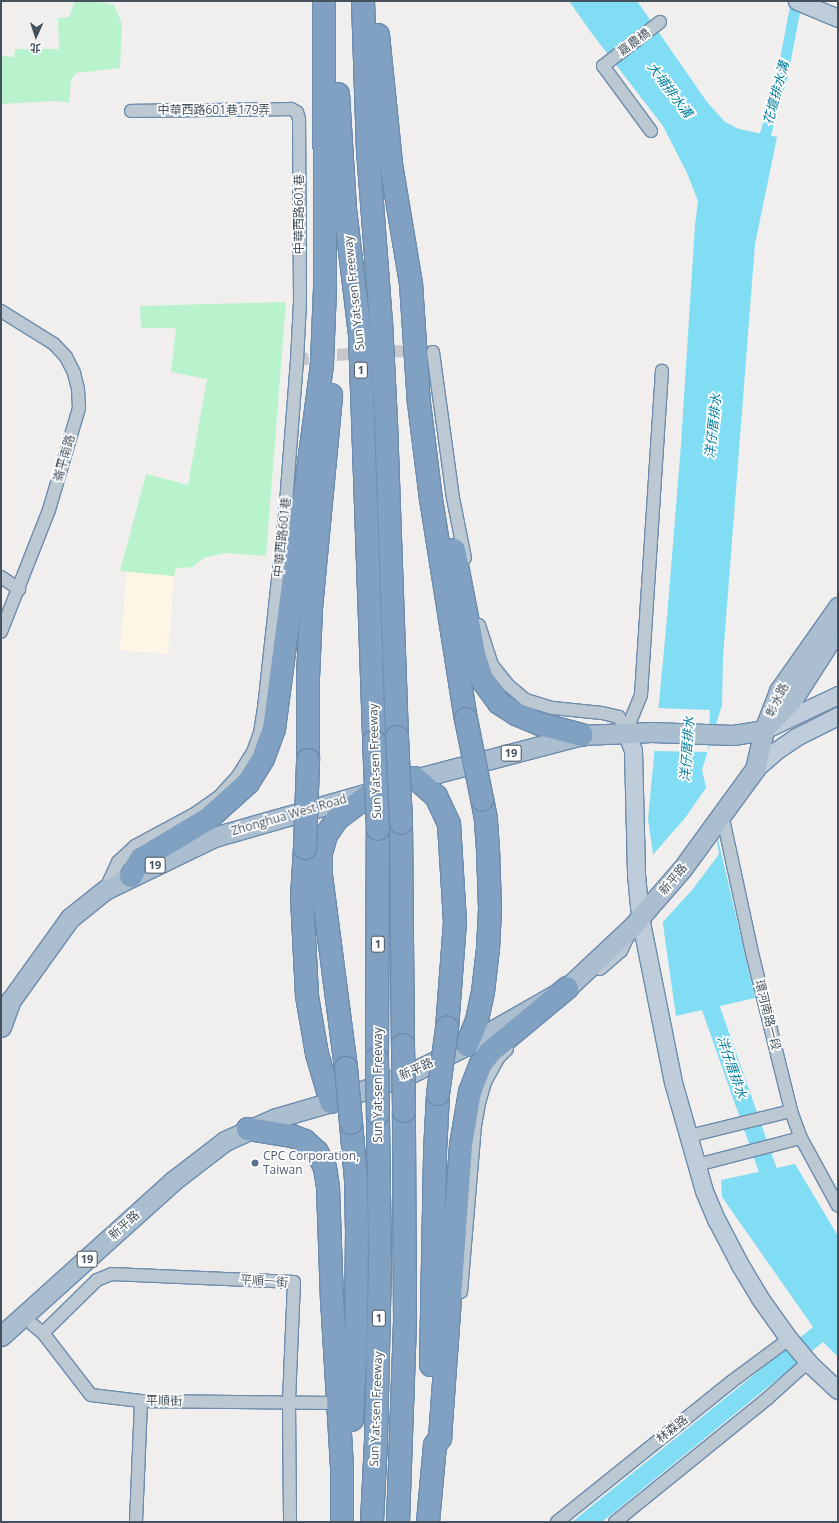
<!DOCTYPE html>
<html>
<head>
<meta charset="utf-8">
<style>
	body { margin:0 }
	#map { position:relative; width:839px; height:1523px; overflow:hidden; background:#f1eeee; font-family:"Open Sans","Noto Sans TC",sans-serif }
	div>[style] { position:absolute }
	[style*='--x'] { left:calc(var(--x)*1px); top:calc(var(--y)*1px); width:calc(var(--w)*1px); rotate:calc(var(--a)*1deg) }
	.commercial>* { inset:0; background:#fef6e5 }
	.green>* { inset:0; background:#b8f3ce }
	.water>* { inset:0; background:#81ddf4 }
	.pier>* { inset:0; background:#f1eeee }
	.canal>* { height:11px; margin:-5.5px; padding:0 5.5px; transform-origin:5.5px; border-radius:5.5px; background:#81ddf4 }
	.river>* { height:18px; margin:-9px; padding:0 9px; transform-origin:9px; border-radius:9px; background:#81ddf4 }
	.street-tunnel>* { height:12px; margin-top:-6px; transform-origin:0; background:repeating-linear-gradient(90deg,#c6c7ca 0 12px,transparent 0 18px) }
	.roads { filter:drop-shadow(1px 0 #6c8cae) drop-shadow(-1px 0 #6c8cae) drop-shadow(0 1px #6c8cae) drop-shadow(0 -1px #6c8cae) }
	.street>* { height:12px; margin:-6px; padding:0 6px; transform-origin:6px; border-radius:6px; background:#bdc9d2 }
	.secondary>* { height:17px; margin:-8.5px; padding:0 8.5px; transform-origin:8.5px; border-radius:8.5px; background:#bfccd9 }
	.primary>* { height:19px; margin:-9.5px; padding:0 9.5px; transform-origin:9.5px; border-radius:9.5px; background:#abbed0 }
	.highway>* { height:22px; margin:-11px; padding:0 11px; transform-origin:11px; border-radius:11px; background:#81a1c2 }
	.bridges { filter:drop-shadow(1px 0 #6c8cae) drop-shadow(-1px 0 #6c8cae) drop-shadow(0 1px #6c8cae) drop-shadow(0 -1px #6c8cae) }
	.highway-bridge>* { height:22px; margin:-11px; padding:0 11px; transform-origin:11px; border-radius:11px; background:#81a1c2 }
	.dots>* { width:11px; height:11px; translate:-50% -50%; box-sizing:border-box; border:2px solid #fff; border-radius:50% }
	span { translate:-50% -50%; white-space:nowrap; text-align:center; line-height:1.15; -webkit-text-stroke:3.5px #fff; paint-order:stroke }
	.shield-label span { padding:1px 3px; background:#fff; border:1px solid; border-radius:3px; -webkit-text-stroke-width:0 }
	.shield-label { font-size:11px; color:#45525d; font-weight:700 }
	.street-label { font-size:12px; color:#45525d }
	.service-label { font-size:12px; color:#4e5e75 }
	.left { translate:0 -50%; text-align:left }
	.water-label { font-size:13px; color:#037e9c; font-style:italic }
	.frame { position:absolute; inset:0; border:2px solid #45525d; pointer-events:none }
	.north { position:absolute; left:16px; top:16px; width:40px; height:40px; -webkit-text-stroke:3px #fff; paint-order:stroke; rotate:183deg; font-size:11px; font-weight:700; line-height:16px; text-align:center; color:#45525d }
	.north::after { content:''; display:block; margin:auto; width:14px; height:18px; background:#45525d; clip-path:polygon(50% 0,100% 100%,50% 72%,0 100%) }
</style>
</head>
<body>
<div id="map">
	<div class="commercial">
		<div style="clip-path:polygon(127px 572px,174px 576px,168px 654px,120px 650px)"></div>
	</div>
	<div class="green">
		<div style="clip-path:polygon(75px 1px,96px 1px,114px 5px,122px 24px,120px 68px,76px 73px,71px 80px,69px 103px,56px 101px,1px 104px,1px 56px,14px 57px,15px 49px,59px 49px,58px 18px,69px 17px)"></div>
		<div style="clip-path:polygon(286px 302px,266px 556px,226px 553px,204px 558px,193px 567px,176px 568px,174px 576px,120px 571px,146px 474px,188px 485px,207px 379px,171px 372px,176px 328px,141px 328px,140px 306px)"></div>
	</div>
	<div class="water">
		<div style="clip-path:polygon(569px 1px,637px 1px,707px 102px,725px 122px,739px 129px,777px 137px,755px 244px,723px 657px,722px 705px,702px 770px,755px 998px,676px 1016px,648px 819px,667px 618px,681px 444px,695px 225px,698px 201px,687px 173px,663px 126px,593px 35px)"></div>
		<div style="clip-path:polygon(795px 1164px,838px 1236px,838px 1357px,823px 1342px,602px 1522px,572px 1522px,813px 1327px,722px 1197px,721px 1180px)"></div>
	</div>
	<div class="pier">
		<div style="clip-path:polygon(656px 708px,710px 710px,708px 752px,652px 751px)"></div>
		<div style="clip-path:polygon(708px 785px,719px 854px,693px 889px,661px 924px,651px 857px,685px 818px)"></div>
	</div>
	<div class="canal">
		<div style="--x:758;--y:145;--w:13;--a:-58"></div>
		<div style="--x:765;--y:134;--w:61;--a:-73.9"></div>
		<div style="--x:782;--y:75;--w:75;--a:-79.3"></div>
	</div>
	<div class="river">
		<div style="--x:707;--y:984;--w:19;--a:84"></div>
		<div style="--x:709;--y:1003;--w:201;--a:70.6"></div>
	</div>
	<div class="street-tunnel">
		<div style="--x:297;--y:361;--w:23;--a:-13"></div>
		<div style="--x:319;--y:356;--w:101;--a:-3.4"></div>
		<div style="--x:420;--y:350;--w:13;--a:9"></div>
	</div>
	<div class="roads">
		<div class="street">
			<div style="--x:651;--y:131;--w:81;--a:-126.4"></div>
			<div style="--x:603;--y:66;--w:72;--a:-37.7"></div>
			<div style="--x:1;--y:311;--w:62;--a:31.9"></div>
			<div style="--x:54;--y:344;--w:18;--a:47"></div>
			<div style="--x:66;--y:357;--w:18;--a:63"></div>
			<div style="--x:74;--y:373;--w:16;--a:76"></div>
			<div style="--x:78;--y:389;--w:19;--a:87"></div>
			<div style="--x:79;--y:408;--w:106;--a:106.4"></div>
			<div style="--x:49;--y:510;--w:131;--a:111.5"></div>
			<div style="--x:433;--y:352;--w:147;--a:82.2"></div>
			<div style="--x:453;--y:498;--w:61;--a:78.7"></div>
			<div style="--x:1;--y:577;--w:22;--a:34"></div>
			<div style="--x:479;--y:625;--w:42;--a:72"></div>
			<div style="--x:492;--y:665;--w:26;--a:51"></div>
			<div style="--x:508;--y:685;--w:23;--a:40"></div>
			<div style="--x:526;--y:700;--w:28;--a:17"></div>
			<div style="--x:553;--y:708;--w:49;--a:5.8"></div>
			<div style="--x:602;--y:713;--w:17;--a:13"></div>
			<div style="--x:619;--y:717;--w:17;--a:65"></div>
			<div style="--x:626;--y:732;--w:40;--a:-68"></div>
			<div style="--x:641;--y:695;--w:325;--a:-86.3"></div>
			<div style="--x:722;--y:814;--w:142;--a:77.8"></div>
			<div style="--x:752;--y:953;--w:163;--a:76.1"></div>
			<div style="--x:791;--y:1111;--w:29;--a:70"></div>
			<div style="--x:801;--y:1138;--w:77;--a:61.4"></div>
			<div style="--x:105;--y:890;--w:31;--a:-65"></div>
			<div style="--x:118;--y:862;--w:23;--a:-43"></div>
			<div style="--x:135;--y:846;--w:69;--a:-28.4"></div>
			<div style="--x:196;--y:813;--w:28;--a:-35"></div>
			<div style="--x:219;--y:797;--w:28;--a:-48"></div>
			<div style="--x:238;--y:776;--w:28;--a:-58"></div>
			<div style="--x:253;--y:752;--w:20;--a:-70"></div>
			<div style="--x:260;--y:733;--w:25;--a:-81"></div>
			<div style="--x:264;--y:708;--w:193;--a:-83.8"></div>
			<div style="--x:285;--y:516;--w:155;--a:-85.6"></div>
			<div style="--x:297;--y:361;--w:60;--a:-87.1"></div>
			<div style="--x:300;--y:301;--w:182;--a:-90.3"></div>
			<div style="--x:299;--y:119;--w:7;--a:-106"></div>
			<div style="--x:297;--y:112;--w:7;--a:-153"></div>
			<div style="--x:291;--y:109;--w:160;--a:179.3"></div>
			<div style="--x:600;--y:969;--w:28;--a:-41"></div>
			<div style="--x:621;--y:951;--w:17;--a:-65"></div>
			<div style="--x:689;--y:1136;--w:105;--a:-13.8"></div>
			<div style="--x:697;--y:1165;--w:107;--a:-14.6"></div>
			<div style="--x:461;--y:1292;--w:167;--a:-85.2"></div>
			<div style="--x:475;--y:1126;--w:23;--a:-80"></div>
			<div style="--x:479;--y:1103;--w:22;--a:-74"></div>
			<div style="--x:485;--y:1082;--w:29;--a:-61"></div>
			<div style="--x:499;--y:1057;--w:11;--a:-45"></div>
			<div style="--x:33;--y:1325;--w:13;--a:39"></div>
			<div style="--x:43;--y:1333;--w:78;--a:52.3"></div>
			<div style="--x:91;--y:1395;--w:50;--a:6.8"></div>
			<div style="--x:141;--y:1401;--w:188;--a:0.6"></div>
			<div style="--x:43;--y:1333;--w:76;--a:-44.5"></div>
			<div style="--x:97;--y:1280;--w:16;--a:-22"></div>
			<div style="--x:112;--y:1274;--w:182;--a:2.5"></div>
			<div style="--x:294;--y:1282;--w:121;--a:92.4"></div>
			<div style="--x:289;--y:1403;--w:119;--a:89.5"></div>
			<div style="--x:136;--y:1522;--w:121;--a:-87.6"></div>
			<div style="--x:557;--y:1522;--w:223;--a:-38.8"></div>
			<div style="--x:731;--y:1382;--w:72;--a:-36.6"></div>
			<div style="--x:615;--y:1522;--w:197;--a:-39"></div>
			<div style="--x:768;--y:1398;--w:54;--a:-42"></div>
		</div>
		<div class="secondary">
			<div style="--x:797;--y:1;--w:44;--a:22.5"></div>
			<div style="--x:766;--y:729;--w:80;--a:-25.3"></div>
			<div style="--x:626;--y:732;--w:19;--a:69"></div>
			<div style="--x:633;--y:750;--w:124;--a:88.6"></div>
			<div style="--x:636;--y:874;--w:43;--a:84.7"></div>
			<div style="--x:640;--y:917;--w:168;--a:78.7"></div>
			<div style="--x:673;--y:1082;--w:113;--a:74.1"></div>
			<div style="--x:704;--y:1191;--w:33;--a:67"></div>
			<div style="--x:717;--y:1221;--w:50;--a:62.4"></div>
			<div style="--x:740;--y:1265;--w:37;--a:59"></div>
			<div style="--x:759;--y:1297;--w:52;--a:54.5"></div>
			<div style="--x:789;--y:1339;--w:35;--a:50"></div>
			<div style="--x:812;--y:1366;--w:35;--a:43"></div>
			<div style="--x:755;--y:769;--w:29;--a:-41"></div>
			<div style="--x:777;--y:750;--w:23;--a:-34"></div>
			<div style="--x:796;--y:737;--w:47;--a:-26.6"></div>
		</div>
		<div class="primary">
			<div style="--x:770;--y:723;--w:32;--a:-46"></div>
			<div style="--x:792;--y:700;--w:83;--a:-57.3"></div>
			<div style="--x:403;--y:782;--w:185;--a:-14.7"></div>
			<div style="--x:582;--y:735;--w:70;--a:-2.5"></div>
			<div style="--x:652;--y:732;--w:81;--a:2.1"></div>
			<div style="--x:733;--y:735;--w:31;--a:-9"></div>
			<div style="--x:1;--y:1027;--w:29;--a:-70"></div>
			<div style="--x:11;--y:1000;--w:101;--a:-54.3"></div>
			<div style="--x:70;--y:918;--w:45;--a:-38.7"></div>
			<div style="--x:105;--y:890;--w:121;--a:-25.9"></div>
			<div style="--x:214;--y:837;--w:160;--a:-15.9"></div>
			<div style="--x:1;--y:1336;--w:232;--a:-42"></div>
			<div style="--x:173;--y:1181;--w:66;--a:-37.6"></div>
			<div style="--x:225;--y:1141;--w:56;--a:-24.3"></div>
			<div style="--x:276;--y:1118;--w:57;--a:-16.2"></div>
			<div style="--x:331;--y:1102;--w:83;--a:-19.7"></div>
			<div style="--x:409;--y:1074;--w:65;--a:-26.6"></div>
			<div style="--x:467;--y:1045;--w:115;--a:-29.7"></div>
			<div style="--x:567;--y:988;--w:91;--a:-43.2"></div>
			<div style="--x:633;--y:926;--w:34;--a:-50"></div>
			<div style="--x:655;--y:900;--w:41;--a:-48.9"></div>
			<div style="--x:682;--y:869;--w:124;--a:-53.9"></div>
			<div style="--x:755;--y:769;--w:40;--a:-77"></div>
			<div style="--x:764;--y:730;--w:42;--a:-69"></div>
			<div style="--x:779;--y:691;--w:103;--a:-54.9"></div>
		</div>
		<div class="highway">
			<div style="--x:363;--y:1;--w:149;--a:88.1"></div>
			<div style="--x:368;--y:150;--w:171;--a:85.7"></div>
			<div style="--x:381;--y:321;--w:102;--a:87.2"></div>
			<div style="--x:386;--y:423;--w:314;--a:88"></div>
			<div style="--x:378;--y:35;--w:130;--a:84.2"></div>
			<div style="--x:391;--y:164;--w:122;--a:80.5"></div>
			<div style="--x:411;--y:284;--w:119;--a:86.2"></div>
			<div style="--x:419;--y:403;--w:97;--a:82.9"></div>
			<div style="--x:431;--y:499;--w:223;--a:81"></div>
			<div style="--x:338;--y:94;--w:115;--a:86.5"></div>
			<div style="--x:345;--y:209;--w:126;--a:83.2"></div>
			<div style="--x:360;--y:334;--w:407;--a:88"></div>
			<div style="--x:454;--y:550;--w:110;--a:79"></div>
			<div style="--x:475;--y:658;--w:24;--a:71"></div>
			<div style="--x:483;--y:681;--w:27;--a:54"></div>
			<div style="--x:499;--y:703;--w:20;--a:33"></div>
			<div style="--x:516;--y:714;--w:26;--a:23"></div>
			<div style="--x:540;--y:724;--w:43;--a:14.7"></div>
			<div style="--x:308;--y:760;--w:82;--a:-90"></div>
			<div style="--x:308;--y:678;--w:70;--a:-87.5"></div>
			<div style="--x:311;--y:608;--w:214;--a:-84.6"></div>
			<div style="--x:415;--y:778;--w:28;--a:41"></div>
			<div style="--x:436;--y:796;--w:31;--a:65"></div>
			<div style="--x:449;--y:824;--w:98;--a:86.5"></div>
			<div style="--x:455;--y:922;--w:106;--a:94.3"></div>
			<div style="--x:401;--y:823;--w:222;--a:89.5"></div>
			<div style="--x:305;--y:848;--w:49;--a:93.5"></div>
			<div style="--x:302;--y:897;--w:99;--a:87.1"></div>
			<div style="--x:307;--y:996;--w:59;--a:80.2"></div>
			<div style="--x:317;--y:1054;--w:50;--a:73.7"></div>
			<div style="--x:131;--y:876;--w:20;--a:-60"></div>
			<div style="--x:141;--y:859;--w:78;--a:-30.8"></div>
			<div style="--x:208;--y:819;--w:54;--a:-42"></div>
			<div style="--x:248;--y:783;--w:28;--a:-58"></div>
			<div style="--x:263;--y:759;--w:32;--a:-70"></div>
			<div style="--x:274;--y:729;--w:369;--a:-82.5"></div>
			<div style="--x:322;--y:363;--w:74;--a:-87.7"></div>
			<div style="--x:325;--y:289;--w:288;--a:-90.2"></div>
			<div style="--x:467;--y:1045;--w:27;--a:-68"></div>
			<div style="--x:477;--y:1020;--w:29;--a:-78"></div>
			<div style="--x:483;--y:992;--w:43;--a:-83.4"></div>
			<div style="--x:488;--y:949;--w:40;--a:-87.1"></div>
			<div style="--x:490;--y:909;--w:59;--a:-91.9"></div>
			<div style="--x:488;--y:850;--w:31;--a:-94"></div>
			<div style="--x:486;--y:819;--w:20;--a:-101"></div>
			<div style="--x:377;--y:1059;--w:230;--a:-89.8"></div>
			<div style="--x:346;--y:1068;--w:195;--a:-97.4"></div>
			<div style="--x:321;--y:875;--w:22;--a:-90"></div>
			<div style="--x:321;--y:853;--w:19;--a:-74"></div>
			<div style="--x:326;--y:835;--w:19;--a:-55"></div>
			<div style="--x:337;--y:819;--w:45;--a:-36.9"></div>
			<div style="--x:351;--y:1123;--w:57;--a:85"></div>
			<div style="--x:356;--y:1180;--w:50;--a:88.9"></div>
			<div style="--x:357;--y:1230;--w:113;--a:90.5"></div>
			<div style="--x:356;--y:1343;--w:77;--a:93"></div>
			<div style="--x:248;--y:1129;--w:45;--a:9"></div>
			<div style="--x:292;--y:1136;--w:14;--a:21"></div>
			<div style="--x:305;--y:1141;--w:16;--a:43"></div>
			<div style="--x:317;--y:1152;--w:18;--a:63"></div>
			<div style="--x:325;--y:1168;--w:19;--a:81"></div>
			<div style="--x:328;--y:1187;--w:112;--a:88"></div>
			<div style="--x:332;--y:1299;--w:168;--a:86.6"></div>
			<div style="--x:342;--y:1467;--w:55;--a:90"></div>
			<div style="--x:431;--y:1365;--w:213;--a:-88.9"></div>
			<div style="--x:435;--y:1152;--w:58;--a:-87"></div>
			<div style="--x:372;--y:1522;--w:82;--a:-87.2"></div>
			<div style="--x:376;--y:1440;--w:175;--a:-88.7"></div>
			<div style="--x:380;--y:1265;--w:151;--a:-90.8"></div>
			<div style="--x:398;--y:1522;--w:201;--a:-88"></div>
			<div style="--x:405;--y:1321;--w:210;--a:-90.3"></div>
			<div style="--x:428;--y:1522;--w:77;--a:-84.8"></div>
			<div style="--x:435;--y:1445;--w:9;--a:-54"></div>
			<div style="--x:440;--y:1438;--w:294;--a:-85.9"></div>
			<div style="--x:461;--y:1145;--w:54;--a:-80.4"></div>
			<div style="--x:470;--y:1092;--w:30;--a:-69"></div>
			<div style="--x:481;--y:1064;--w:15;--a:-53"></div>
			<div style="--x:490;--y:1052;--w:100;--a:-39.7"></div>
		</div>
	</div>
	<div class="bridges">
		<div class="highway-bridge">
			<div style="--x:466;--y:719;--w:82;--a:78.7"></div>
			<div style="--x:397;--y:737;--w:86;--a:87.3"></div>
			<div style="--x:374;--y:741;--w:88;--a:87.4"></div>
			<div style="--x:305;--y:848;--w:88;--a:-88"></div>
			<div style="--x:403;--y:1045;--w:66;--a:89.1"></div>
			<div style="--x:377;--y:1059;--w:55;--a:89"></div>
			<div style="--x:346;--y:1068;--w:55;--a:84.8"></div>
			<div style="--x:438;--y:1094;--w:67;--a:-82.2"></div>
		</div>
	</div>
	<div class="dots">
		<div style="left:255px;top:1163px;background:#5c6f8a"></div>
	</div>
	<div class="shield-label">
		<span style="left:361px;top:370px">1</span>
		<span style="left:511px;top:753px">19</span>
		<span style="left:155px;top:865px">19</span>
		<span style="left:378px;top:944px">1</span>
		<span style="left:87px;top:1259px">19</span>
		<span style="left:379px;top:1318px">1</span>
	</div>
	<div class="street-label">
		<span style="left:634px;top:42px;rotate:-36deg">嘉農橋</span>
		<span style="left:214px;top:110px">中華西路601巷179弄</span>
		<span style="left:299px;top:214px;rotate:-90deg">中華西路601巷</span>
		<span style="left:354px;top:293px;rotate:-96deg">Sun Yat-sen Freeway</span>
		<span style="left:64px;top:458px;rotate:-74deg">崙平南路</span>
		<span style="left:282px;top:537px;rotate:-84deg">中華西路601巷</span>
		<span style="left:777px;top:700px;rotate:-64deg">彰水路</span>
		<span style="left:375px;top:761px;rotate:-92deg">Sun Yat-sen Freeway</span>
		<span style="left:289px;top:815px;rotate:-16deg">Zhonghua West Road</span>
		<span style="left:673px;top:879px;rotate:-51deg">新平路</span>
		<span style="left:768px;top:1015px;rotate:76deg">環河南路一段</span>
		<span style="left:416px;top:1069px;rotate:-24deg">新平路</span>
		<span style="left:378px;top:1085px;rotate:-90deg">Sun Yat-sen Freeway</span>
		<span style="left:124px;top:1225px;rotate:-42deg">新平路</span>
		<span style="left:264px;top:1281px;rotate:4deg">平順一街</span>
		<span style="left:164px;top:1401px;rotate:1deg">平順街</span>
		<span style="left:376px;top:1409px;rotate:-88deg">Sun Yat-sen Freeway</span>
		<span style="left:672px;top:1429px;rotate:-39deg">林森路</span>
	</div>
	<div class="service-label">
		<span class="left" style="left:263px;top:1163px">CPC Corporation,<br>Taiwan</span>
	</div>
	<div class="water-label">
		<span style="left:670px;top:90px;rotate:53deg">大埔排水溝</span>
		<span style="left:776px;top:93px;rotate:-75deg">花壇排水溝</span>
		<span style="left:713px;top:426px;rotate:-84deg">洋仔厝排水</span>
		<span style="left:687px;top:749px;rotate:-86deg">洋仔厝排水</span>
		<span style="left:732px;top:1067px;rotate:71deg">洋仔厝排水</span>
	</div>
	<div class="frame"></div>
	<div class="north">北</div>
</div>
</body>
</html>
